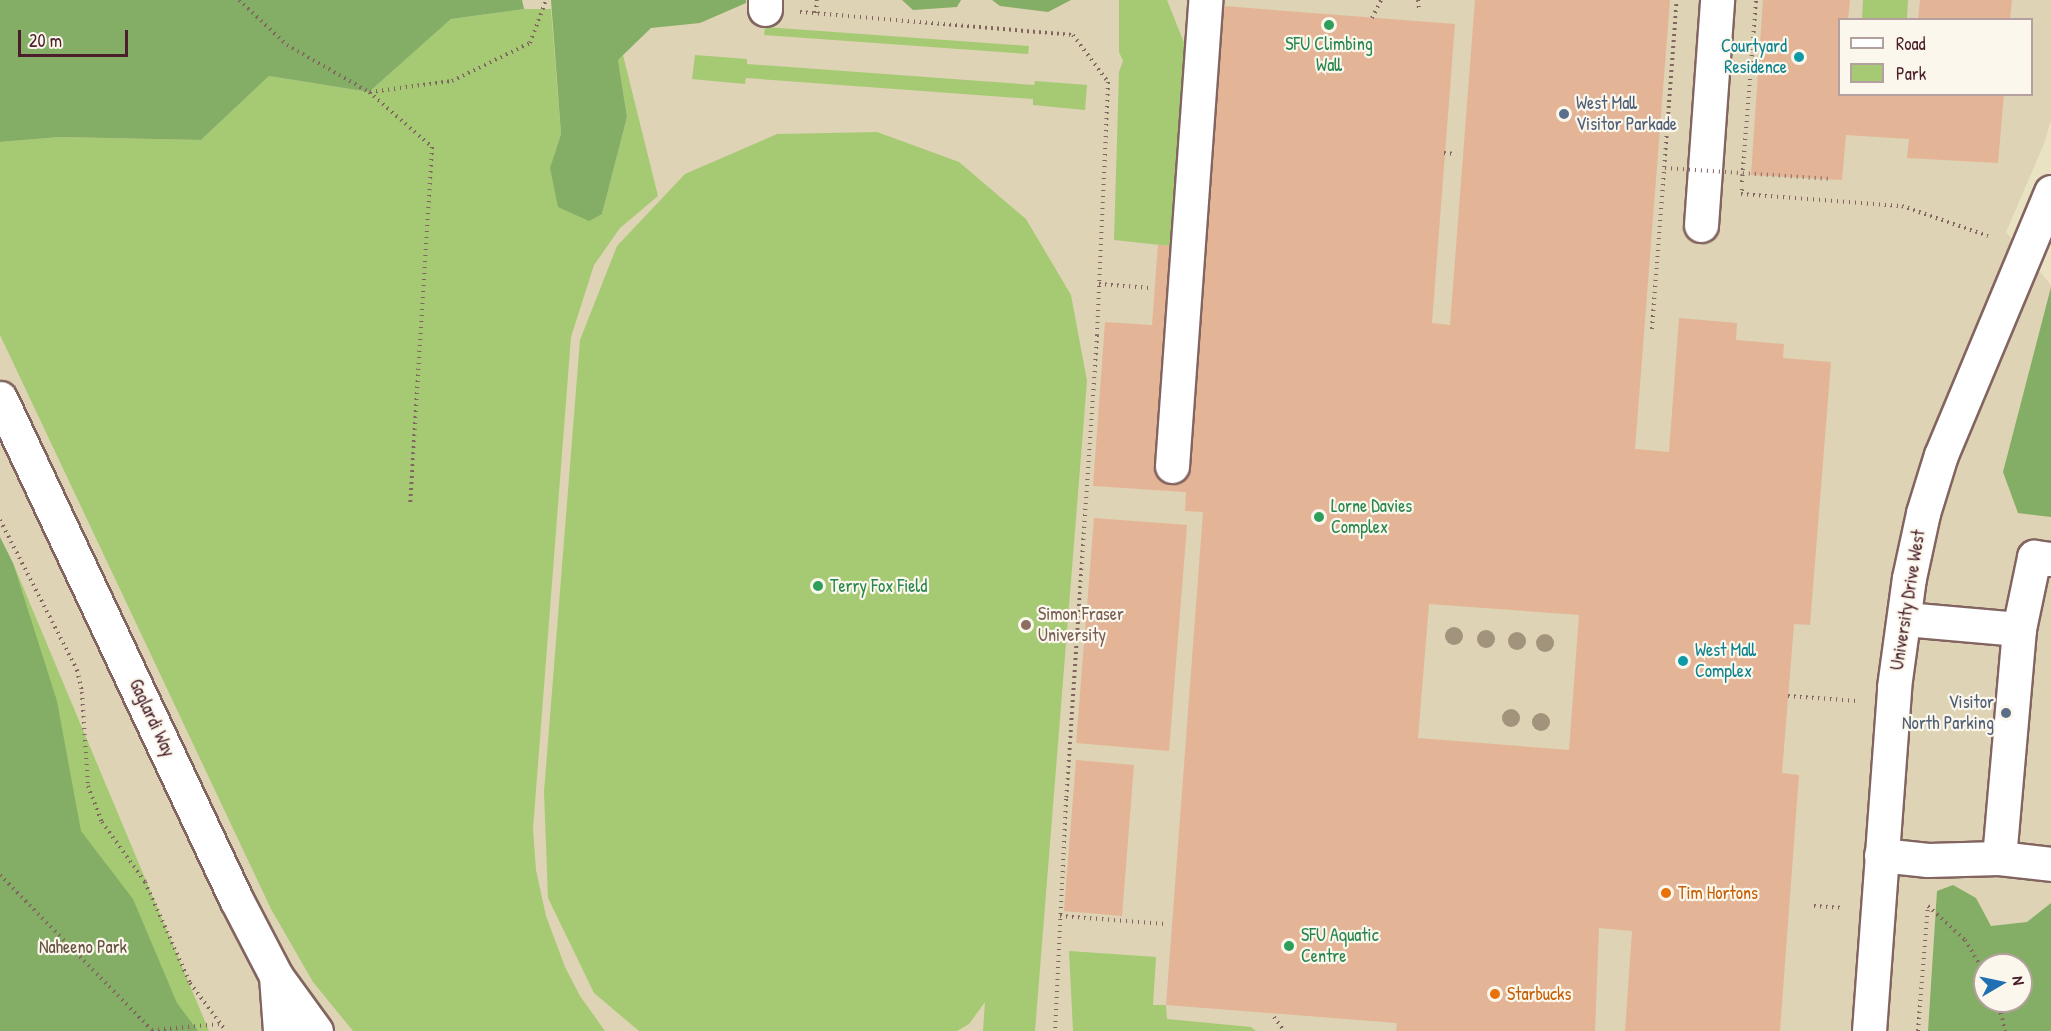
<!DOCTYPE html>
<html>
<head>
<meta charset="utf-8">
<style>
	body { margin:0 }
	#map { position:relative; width:2051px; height:1031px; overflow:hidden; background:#eae3c3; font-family:"Patrick Hand",sans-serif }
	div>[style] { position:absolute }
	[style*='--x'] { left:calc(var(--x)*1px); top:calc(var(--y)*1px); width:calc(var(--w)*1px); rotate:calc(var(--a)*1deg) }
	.built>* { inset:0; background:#ded3b4 }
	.green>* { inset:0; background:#a5ca73 }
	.forest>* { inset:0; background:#84ae65 }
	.building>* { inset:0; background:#e3b596 }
	.path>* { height:4px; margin-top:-2px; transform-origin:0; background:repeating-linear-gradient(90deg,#826460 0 1.5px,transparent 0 6px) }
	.roads { filter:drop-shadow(2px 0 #826460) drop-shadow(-2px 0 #826460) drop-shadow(0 2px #826460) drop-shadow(0 -2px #826460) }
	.minor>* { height:33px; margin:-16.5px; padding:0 16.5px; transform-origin:16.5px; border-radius:16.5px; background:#fff }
	.path-bridge>* { height:4px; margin-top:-2px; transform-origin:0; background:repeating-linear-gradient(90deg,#826460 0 1.5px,transparent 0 6px) }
	.trees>* { width:18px; height:18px; margin:-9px; border-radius:50%; background:#a1937c }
	.dots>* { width:16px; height:16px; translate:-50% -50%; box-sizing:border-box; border:3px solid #fbf7ec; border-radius:50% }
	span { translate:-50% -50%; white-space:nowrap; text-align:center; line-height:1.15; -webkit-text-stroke:4.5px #fbf7ec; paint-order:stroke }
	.leisure-label { font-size:18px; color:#27864d }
	.left { translate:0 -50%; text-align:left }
	.culture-label { font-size:18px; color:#0d838f }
	.right { translate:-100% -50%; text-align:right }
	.service-label { font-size:18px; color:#4e5e75 }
	.street-label { font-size:18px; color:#4a1f2b }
	.education-label { font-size:18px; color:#785e54 }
	.food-label { font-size:18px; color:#c56008 }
	.park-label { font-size:18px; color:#655241 }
	.legend { position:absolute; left:1838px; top:18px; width:195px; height:78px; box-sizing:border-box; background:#fbf7ec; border:2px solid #b4a19f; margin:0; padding:8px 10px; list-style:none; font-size:18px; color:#4a1f2b }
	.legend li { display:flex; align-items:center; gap:12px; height:30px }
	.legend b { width:30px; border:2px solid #b4a19f }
	.north { position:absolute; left:1973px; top:953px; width:60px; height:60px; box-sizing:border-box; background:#fbf7ec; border:2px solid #b4a19f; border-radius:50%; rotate:81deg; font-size:16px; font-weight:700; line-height:24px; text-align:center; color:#4a1f2b }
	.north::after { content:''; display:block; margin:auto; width:21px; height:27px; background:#1f6fb2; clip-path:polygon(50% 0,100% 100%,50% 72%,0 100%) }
	.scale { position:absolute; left:18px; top:30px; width:110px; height:27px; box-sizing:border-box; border:3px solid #4a1f2b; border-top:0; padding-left:8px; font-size:18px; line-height:21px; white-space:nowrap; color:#4a1f2b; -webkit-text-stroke:4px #fbf7ec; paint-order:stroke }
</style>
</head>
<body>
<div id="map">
	<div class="built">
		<div style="clip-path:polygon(evenodd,0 0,2051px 0,2051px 120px,2044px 144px,2006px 232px,2051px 285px,2051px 992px,1960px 1031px,0 1031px,0 0,1840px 20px,2032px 20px,2032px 94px,1840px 94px,1840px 20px,0 0,1985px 965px,2021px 965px,2021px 1001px,1985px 1001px,1985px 965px)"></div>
	</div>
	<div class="green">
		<div style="clip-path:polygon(1119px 0,1167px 0,1192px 63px,1179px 247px,1114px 240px,1119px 72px,1123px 61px,1119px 52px)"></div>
		<div style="clip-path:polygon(1863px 0,1908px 0,1907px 19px,1862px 19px)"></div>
		<div style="clip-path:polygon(524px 9px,551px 9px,561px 134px,550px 169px,602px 214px,627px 117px,618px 60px,623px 55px,658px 196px,620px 228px,594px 265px,571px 337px,533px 829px,536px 870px,546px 916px,565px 967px,580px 996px,605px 1031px,353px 1031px,313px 982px,271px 909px,0 335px,0 142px,60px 137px,201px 140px,269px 76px,369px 92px,451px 19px)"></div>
		<div style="clip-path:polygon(765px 27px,1029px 46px,1028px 54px,764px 35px)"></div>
		<div style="clip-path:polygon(695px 55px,747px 59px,747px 64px,1034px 85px,1035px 81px,1087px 85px,1085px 110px,1033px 105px,1033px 99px,746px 78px,745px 84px,692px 79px)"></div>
		<div style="clip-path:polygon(877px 132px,959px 162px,1026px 219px,1071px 295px,1087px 381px,1035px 1031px,983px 1031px,985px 1002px,969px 1024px,957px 1031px,639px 1031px,594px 993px,548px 898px,544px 792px,580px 340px,617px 246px,685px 174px,777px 134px)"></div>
		<div style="clip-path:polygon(0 556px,13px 563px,209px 1031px,0 1031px)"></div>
		<div style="clip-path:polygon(1069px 951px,1156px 957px,1153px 1005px,1166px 1005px,1167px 1019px,1251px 1027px,1256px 1031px,1073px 1031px)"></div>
	</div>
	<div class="forest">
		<div style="clip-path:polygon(0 0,522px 0,524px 9px,451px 19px,369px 92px,269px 76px,201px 140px,60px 137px,0 142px)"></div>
		<div style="clip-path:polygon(551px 0,746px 0,746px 3px,700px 23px,651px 28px,618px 60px,627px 117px,602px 214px,589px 221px,558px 207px,550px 168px,561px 134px)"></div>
		<div style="clip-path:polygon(902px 0,961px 0,957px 7px,913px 10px)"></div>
		<div style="clip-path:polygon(992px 0,1071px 0,1048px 12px,1000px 6px)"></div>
		<div style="clip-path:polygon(2051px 287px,2051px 517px,2018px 513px,2003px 472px)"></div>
		<div style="clip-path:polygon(0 537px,13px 563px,57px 701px,81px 831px,133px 899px,177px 1003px,198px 1031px,0 1031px)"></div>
		<div style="clip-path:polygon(evenodd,1953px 885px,1976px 898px,1991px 926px,2027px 922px,2051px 903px,2051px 1031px,1928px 1031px,1937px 891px,1953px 885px,1985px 965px,2021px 965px,2021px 1001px,1985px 1001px,1985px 965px)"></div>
	</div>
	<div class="building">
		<div style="clip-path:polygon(evenodd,1475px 0,1670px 0,1635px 449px,1669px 452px,1679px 318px,1737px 323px,1736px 340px,1784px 344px,1783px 358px,1831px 362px,1810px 625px,1794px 624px,1782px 773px,1799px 775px,1780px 1031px,1625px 1031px,1632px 931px,1599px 928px,1595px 1031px,1396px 1031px,1397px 1023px,1166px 1005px,1203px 512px,1185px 511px,1186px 492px,1093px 486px,1105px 322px,1152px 325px,1158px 245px,1191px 248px,1210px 5px,1455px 24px,1432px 323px,1450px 325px,1475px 0,1429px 604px,1579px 615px,1569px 750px,1418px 738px,1429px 604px)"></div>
		<div style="clip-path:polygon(1763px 0,1850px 0,1848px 20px,1840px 20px,1840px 94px,2004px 94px,1998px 163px,1907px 158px,1909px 139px,1846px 135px,1842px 180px,1751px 175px)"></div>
		<div style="clip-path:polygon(1920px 0,2012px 0,2010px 20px,1918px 20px)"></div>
		<div style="clip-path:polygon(1094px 518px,1187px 525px,1169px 751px,1076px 743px)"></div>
		<div style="clip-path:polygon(1076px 760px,1134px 765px,1122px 916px,1064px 911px)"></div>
	</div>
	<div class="path">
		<div style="--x:239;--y:0;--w:66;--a:43.2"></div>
		<div style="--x:287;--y:45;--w:95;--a:29.8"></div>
		<div style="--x:369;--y:92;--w:84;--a:41.1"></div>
		<div style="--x:432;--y:147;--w:359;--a:93.5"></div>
		<div style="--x:1418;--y:0;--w:8;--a:83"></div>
		<div style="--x:800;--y:12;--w:274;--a:4.8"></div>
		<div style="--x:1073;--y:35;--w:59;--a:53.3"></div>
		<div style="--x:1108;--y:82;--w:253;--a:92.5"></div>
		<div style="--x:1097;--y:335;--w:465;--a:93.8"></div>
		<div style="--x:1066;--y:799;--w:232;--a:92.7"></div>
		<div style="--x:816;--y:13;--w:13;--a:-86"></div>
		<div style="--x:1372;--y:18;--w:20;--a:-63"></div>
		<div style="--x:370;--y:92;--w:83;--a:-7.6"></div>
		<div style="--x:452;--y:81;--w:87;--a:-26"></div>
		<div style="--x:530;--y:43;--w:46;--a:-69.6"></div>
		<div style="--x:1444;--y:153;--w:12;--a:5"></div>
		<div style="--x:1742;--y:182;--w:183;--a:-85.6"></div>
		<div style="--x:1742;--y:189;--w:5;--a:101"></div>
		<div style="--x:1741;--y:194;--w:161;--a:4.3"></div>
		<div style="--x:1902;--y:206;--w:91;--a:19.2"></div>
		<div style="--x:1099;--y:284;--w:50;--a:4.6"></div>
		<div style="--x:1652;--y:329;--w:330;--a:-85.7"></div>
		<div style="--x:0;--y:520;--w:169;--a:62.8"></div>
		<div style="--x:77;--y:670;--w:23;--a:77"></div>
		<div style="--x:82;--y:692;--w:94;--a:86.3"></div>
		<div style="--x:88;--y:786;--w:39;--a:69"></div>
		<div style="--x:102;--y:822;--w:74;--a:54.4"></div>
		<div style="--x:145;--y:882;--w:111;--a:66"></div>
		<div style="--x:190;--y:983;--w:60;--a:53.1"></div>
		<div style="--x:1788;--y:696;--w:69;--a:4.1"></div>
		<div style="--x:0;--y:875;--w:217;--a:45.6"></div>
		<div style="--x:152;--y:1030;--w:68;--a:-5"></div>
		<div style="--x:1814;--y:906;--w:29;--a:4"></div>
		<div style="--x:1928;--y:906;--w:50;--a:42.6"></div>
		<div style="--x:1965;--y:940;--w:39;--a:59"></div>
		<div style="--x:1060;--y:916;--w:106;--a:4.3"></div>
		<div style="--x:1998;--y:1001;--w:31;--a:77"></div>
		<div style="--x:1274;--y:1017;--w:17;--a:54"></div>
		<div style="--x:1918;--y:1031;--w:126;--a:-85.5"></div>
	</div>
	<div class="roads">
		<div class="minor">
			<div style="--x:765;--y:0;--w:9;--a:90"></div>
			<div style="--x:1701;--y:225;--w:226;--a:-85.9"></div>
			<div style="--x:0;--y:398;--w:554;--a:64.78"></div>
			<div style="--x:236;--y:899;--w:87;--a:62.5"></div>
			<div style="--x:276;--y:976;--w:68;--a:54"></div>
			<div style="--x:1172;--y:466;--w:467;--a:-85.9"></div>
			<div style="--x:2019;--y:629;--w:74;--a:-78.2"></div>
			<div style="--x:2034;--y:557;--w:17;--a:7"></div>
			<div style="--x:1881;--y:855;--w:47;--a:6.1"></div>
			<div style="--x:1928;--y:860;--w:71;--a:-1.6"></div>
			<div style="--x:1999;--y:858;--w:230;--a:-85"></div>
			<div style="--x:2019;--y:629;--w:115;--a:-175"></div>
			<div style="--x:1999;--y:858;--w:52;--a:6.6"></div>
			<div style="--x:276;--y:976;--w:55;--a:85.8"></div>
			<div style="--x:1869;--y:1031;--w:345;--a:-85.8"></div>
			<div style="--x:1894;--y:687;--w:110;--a:-82.2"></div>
			<div style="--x:1909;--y:578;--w:66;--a:-77.8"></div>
			<div style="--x:1923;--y:513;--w:61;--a:-72.8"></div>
			<div style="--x:1941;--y:455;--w:285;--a:-67.3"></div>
		</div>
	</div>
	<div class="path-bridge">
		<div style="--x:1665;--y:168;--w:167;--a:3.8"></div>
	</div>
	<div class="trees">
		<div style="left:1454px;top:636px"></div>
		<div style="left:1486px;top:639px"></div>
		<div style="left:1517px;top:641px"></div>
		<div style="left:1545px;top:643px"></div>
		<div style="left:1511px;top:718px"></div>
		<div style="left:1541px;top:722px"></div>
	</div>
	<div class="dots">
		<div style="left:1329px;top:25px;background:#2e9e5b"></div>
		<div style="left:1799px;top:57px;background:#0f9aa8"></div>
		<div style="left:1564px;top:114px;background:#5c6f8a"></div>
		<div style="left:1319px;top:517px;background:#2e9e5b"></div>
		<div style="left:818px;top:586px;background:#2e9e5b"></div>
		<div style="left:1026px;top:625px;background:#8d6e63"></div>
		<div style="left:1683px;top:661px;background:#0f9aa8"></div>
		<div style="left:2006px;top:713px;background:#5c6f8a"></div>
		<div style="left:1666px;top:893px;background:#e8710a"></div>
		<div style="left:1289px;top:946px;background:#2e9e5b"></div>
		<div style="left:1495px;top:994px;background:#e8710a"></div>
	</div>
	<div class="leisure-label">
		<span style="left:1329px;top:55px">SFU Climbing<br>Wall</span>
		<span class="left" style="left:1331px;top:517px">Lorne Davies<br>Complex</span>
		<span class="left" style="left:830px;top:586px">Terry Fox Field</span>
		<span class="left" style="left:1301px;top:946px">SFU Aquatic<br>Centre</span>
	</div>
	<div class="culture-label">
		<span class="right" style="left:1787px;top:57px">Courtyard<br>Residence</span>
		<span class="left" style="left:1695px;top:661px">West Mall<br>Complex</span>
	</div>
	<div class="service-label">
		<span class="left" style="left:1576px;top:114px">West Mall<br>Visitor Parkade</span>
		<span class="right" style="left:1994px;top:713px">Visitor<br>North Parking</span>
	</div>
	<div class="street-label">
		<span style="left:1908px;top:600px;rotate:-81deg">University Drive West</span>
		<span style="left:152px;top:718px;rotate:65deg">Gaglardi Way</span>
	</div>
	<div class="education-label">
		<span class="left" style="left:1038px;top:625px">Simon Fraser<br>University</span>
	</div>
	<div class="food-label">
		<span class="left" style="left:1678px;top:893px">Tim Hortons</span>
		<span class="left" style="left:1507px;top:994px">Starbucks</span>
	</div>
	<div class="park-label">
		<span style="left:83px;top:947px">Naheeno Park</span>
	</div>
	<ul class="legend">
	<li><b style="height:8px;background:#fff"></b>Road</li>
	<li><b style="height:16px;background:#a5ca73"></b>Park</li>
	</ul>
	<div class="north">N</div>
	<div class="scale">20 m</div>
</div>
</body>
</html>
